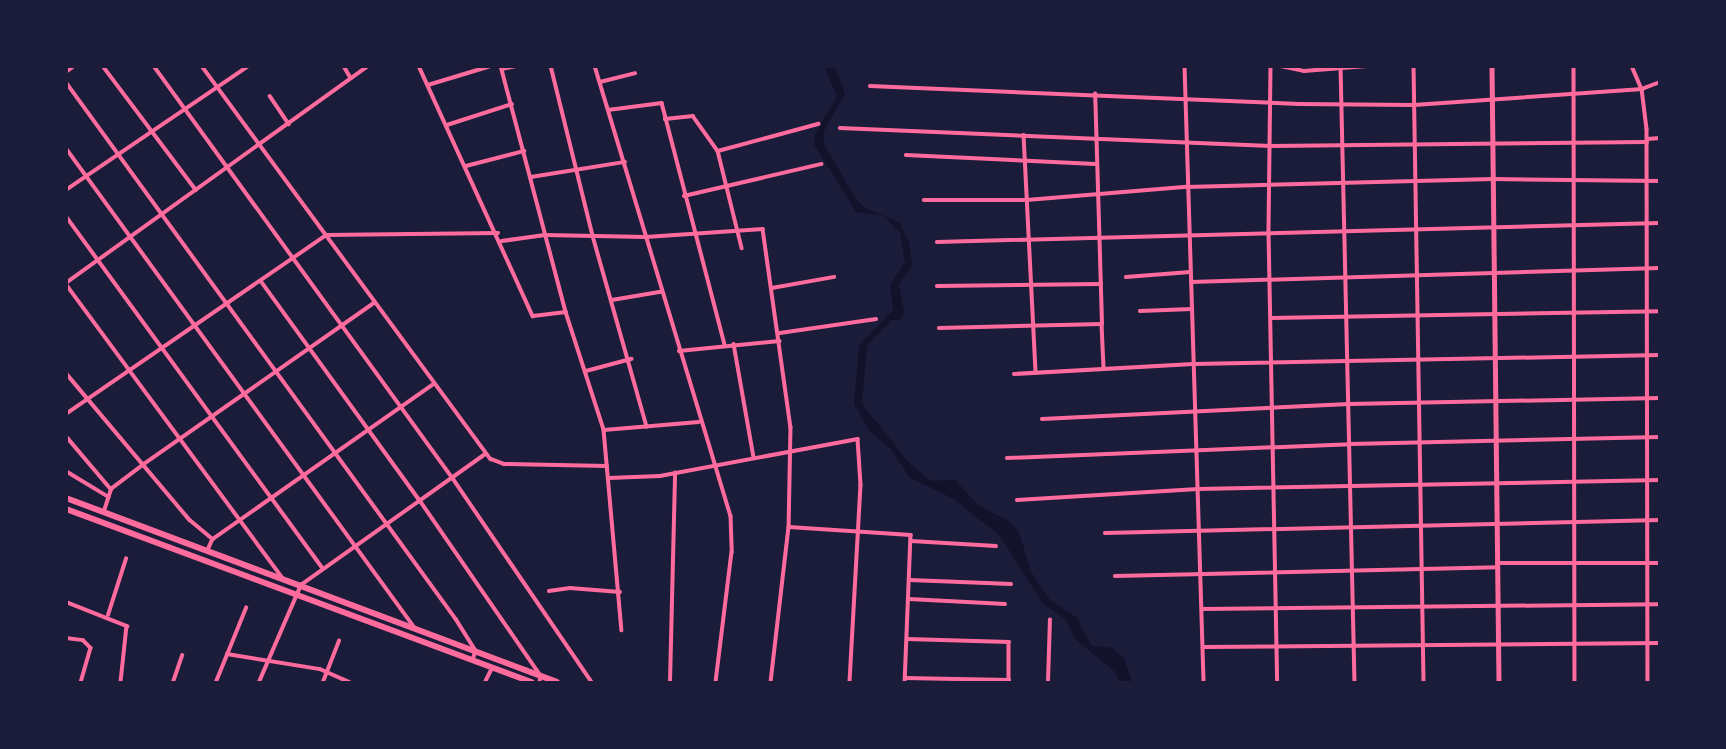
<!DOCTYPE html>
<html>
<head>
<meta charset="utf-8">
<style>
	body { margin:0 }
	#map { position:relative; width:1726px; height:749px; overflow:hidden; background:#1b1b3a; font-family:Raleway,sans-serif }
	div>[style] { position:absolute }
	[style*='--x'] { left:calc(var(--x)*1px); top:calc(var(--y)*1px); width:calc(var(--w)*1px); rotate:calc(var(--a)*1deg) }
	.water>* { inset:0; background:#12122b }
	.minor>* { height:3.5px; margin:-1.75px; padding:0 1.75px; transform-origin:1.75px; border-radius:1.75px; background:#ff6b9d }
	.tertiary>* { height:4.5px; margin:-2.25px; padding:0 2.25px; transform-origin:2.25px; border-radius:2.25px; background:#ff6b9d }
	.trunk>* { height:6px; margin:-3px; padding:0 3px; transform-origin:3px; border-radius:3px; background:#ff6b9d }
	span { translate:-50% -50%; white-space:nowrap; text-align:center; line-height:1.15; -webkit-text-stroke:5px #1b1b3a; paint-order:stroke }
	.frame { position:absolute; inset:0; border:68px solid #1b1b3a; pointer-events:none }
</style>
</head>
<body>
<div id="map">
	<div class="water">
		<div style="clip-path:polygon(835px 67px,845px 94px,824px 131px,824px 144px,855px 198px,865px 208px,899px 222px,909px 242px,912px 266px,899px 284px,904px 312px,900px 320px,892px 320px,867px 345px,862px 404px,908px 462px,931px 481px,955px 480px,978px 505px,1010px 522px,1019px 532px,1031px 572px,1050px 600px,1076px 617px,1092px 646px,1112px 648px,1124px 658px,1132px 682px,1120px 682px,1114px 671px,1076px 640px,1065px 619px,1043px 604px,1000px 536px,954px 499px,910px 478px,891px 449px,870px 432px,854px 404px,859px 346px,893px 310px,890px 285px,905px 262px,900px 233px,884px 216px,856px 212px,814px 144px,816px 132px,837px 96px,825px 68px)"></div>
	</div>
	<div class="minor">
		<div style="--x:103;--y:66;--w:155;--a:53.1"></div>
		<div style="--x:154;--y:66;--w:508;--a:54.06"></div>
		<div style="--x:452;--y:477;--w:248;--a:55.7"></div>
		<div style="--x:202;--y:66;--w:488;--a:53.7"></div>
		<div style="--x:491;--y:459;--w:14;--a:21"></div>
		<div style="--x:504;--y:464;--w:103;--a:1.1"></div>
		<div style="--x:344;--y:66;--w:14;--a:60"></div>
		<div style="--x:419;--y:66;--w:275;--a:65.5"></div>
		<div style="--x:533;--y:316;--w:33;--a:-7"></div>
		<div style="--x:501;--y:66;--w:254;--a:75.2"></div>
		<div style="--x:566;--y:312;--w:124;--a:72.1"></div>
		<div style="--x:604;--y:430;--w:201;--a:84.9"></div>
		<div style="--x:551;--y:66;--w:175;--a:76.1"></div>
		<div style="--x:593;--y:236;--w:198;--a:74.2"></div>
		<div style="--x:595;--y:66;--w:470;--a:73.2"></div>
		<div style="--x:731;--y:516;--w:36;--a:88"></div>
		<div style="--x:732;--y:552;--w:131;--a:97"></div>
		<div style="--x:1185;--y:66;--w:616;--a:88.23"></div>
		<div style="--x:1271;--y:66;--w:166;--a:90.7"></div>
		<div style="--x:1269;--y:232;--w:450;--a:88.9"></div>
		<div style="--x:1281;--y:66;--w:24;--a:12"></div>
		<div style="--x:1304;--y:71;--w:63;--a:-4.5"></div>
		<div style="--x:1341;--y:66;--w:616;--a:88.7"></div>
		<div style="--x:1414;--y:66;--w:616;--a:89.07"></div>
		<div style="--x:1574;--y:66;--w:616;--a:89.91"></div>
		<div style="--x:1632;--y:66;--w:25;--a:67"></div>
		<div style="--x:1642;--y:89;--w:40;--a:82.9"></div>
		<div style="--x:1647;--y:129;--w:553;--a:89.9"></div>
		<div style="--x:502;--y:69;--w:14;--a:-12"></div>
		<div style="--x:66;--y:72;--w:10;--a:-37"></div>
		<div style="--x:66;--y:82;--w:664;--a:54.01"></div>
		<div style="--x:456;--y:619;--w:38;--a:58"></div>
		<div style="--x:476;--y:651;--w:9;--a:108"></div>
		<div style="--x:600;--y:82;--w:36;--a:-14"></div>
		<div style="--x:428;--y:85;--w:66;--a:-16.8"></div>
		<div style="--x:870;--y:86;--w:429;--a:2.4"></div>
		<div style="--x:1299;--y:104;--w:115;--a:0.5"></div>
		<div style="--x:1414;--y:105;--w:229;--a:-4"></div>
		<div style="--x:1642;--y:89;--w:19;--a:-21"></div>
		<div style="--x:270;--y:96;--w:34;--a:56"></div>
		<div style="--x:608;--y:110;--w:54;--a:-7.4"></div>
		<div style="--x:662;--y:103;--w:249;--a:75.4"></div>
		<div style="--x:665;--y:119;--w:28;--a:-6"></div>
		<div style="--x:693;--y:116;--w:43;--a:54.5"></div>
		<div style="--x:718;--y:151;--w:100;--a:76.1"></div>
		<div style="--x:447;--y:125;--w:68;--a:-17.9"></div>
		<div style="--x:840;--y:128;--w:431;--a:2.4"></div>
		<div style="--x:1271;--y:146;--w:376;--a:-0.6"></div>
		<div style="--x:1024;--y:135;--w:237;--a:87.1"></div>
		<div style="--x:1647;--y:139;--w:13;--a:-4"></div>
		<div style="--x:66;--y:148;--w:593;--a:53.98"></div>
		<div style="--x:718;--y:151;--w:104;--a:-15.1"></div>
		<div style="--x:906;--y:155;--w:189;--a:2.7"></div>
		<div style="--x:466;--y:166;--w:60;--a:-14.5"></div>
		<div style="--x:531;--y:177;--w:95;--a:-9.1"></div>
		<div style="--x:66;--y:190;--w:219;--a:-34.2"></div>
		<div style="--x:684;--y:196;--w:141;--a:-13.1"></div>
		<div style="--x:924;--y:200;--w:103;--a:0"></div>
		<div style="--x:1027;--y:200;--w:160;--a:-4.7"></div>
		<div style="--x:1186;--y:187;--w:307;--a:-1.5"></div>
		<div style="--x:1493;--y:179;--w:167;--a:0.7"></div>
		<div style="--x:66;--y:216;--w:434;--a:53.9"></div>
		<div style="--x:502;--y:241;--w:43;--a:-7.9"></div>
		<div style="--x:545;--y:235;--w:101;--a:1.1"></div>
		<div style="--x:646;--y:237;--w:117;--a:-3.9"></div>
		<div style="--x:763;--y:229;--w:200;--a:82"></div>
		<div style="--x:791;--y:427;--w:100;--a:91.1"></div>
		<div style="--x:789;--y:527;--w:156;--a:96.6"></div>
		<div style="--x:937;--y:242;--w:723;--a:-1.51"></div>
		<div style="--x:1126;--y:277;--w:64;--a:-4.5"></div>
		<div style="--x:261;--y:281;--w:269;--a:54.1"></div>
		<div style="--x:419;--y:499;--w:215;--a:55.4"></div>
		<div style="--x:541;--y:676;--w:6;--a:99"></div>
		<div style="--x:1191;--y:282;--w:469;--a:-1.7"></div>
		<div style="--x:66;--y:283;--w:372;--a:-35.7"></div>
		<div style="--x:66;--y:284;--w:365;--a:53.6"></div>
		<div style="--x:937;--y:286;--w:164;--a:-0.7"></div>
		<div style="--x:772;--y:288;--w:63;--a:-10.1"></div>
		<div style="--x:612;--y:300;--w:49;--a:-9.5"></div>
		<div style="--x:1140;--y:311;--w:52;--a:-2.2"></div>
		<div style="--x:1271;--y:318;--w:389;--a:-1"></div>
		<div style="--x:1102;--y:324;--w:44;--a:87.4"></div>
		<div style="--x:939;--y:328;--w:163;--a:-1.4"></div>
		<div style="--x:1102;--y:324;--w:230;--a:-91.7"></div>
		<div style="--x:780;--y:333;--w:97;--a:-8.3"></div>
		<div style="--x:734;--y:344;--w:115;--a:80"></div>
		<div style="--x:679;--y:351;--w:101;--a:-5.7"></div>
		<div style="--x:586;--y:371;--w:47;--a:-14.9"></div>
		<div style="--x:66;--y:373;--w:192;--a:49.9"></div>
		<div style="--x:190;--y:520;--w:30;--a:40"></div>
		<div style="--x:213;--y:539;--w:12;--a:114"></div>
		<div style="--x:1014;--y:374;--w:179;--a:-3.2"></div>
		<div style="--x:1193;--y:364;--w:467;--a:-1.1"></div>
		<div style="--x:66;--y:414;--w:316;--a:-34.5"></div>
		<div style="--x:326;--y:235;--w:172;--a:-0.7"></div>
		<div style="--x:1042;--y:419;--w:307;--a:-2.8"></div>
		<div style="--x:1349;--y:404;--w:311;--a:-1.1"></div>
		<div style="--x:604;--y:430;--w:95;--a:-4.8"></div>
		<div style="--x:66;--y:436;--w:70;--a:49.7"></div>
		<div style="--x:1007;--y:458;--w:343;--a:-2.3"></div>
		<div style="--x:1350;--y:444;--w:310;--a:-1.3"></div>
		<div style="--x:66;--y:471;--w:50;--a:31.2"></div>
		<div style="--x:609;--y:478;--w:51;--a:-2.2"></div>
		<div style="--x:660;--y:476;--w:201;--a:-10.6"></div>
		<div style="--x:858;--y:439;--w:46;--a:86.3"></div>
		<div style="--x:861;--y:485;--w:197;--a:93.2"></div>
		<div style="--x:1017;--y:500;--w:181;--a:-3.5"></div>
		<div style="--x:1198;--y:489;--w:462;--a:-1.1"></div>
		<div style="--x:104;--y:511;--w:23;--a:-72"></div>
		<div style="--x:111;--y:489;--w:41;--a:-37.1"></div>
		<div style="--x:144;--y:464;--w:281;--a:-35"></div>
		<div style="--x:789;--y:527;--w:122;--a:3.8"></div>
		<div style="--x:911;--y:535;--w:147;--a:92.3"></div>
		<div style="--x:1105;--y:533;--w:555;--a:-1.34"></div>
		<div style="--x:213;--y:539;--w:268;--a:-35.1"></div>
		<div style="--x:911;--y:541;--w:85;--a:3.4"></div>
		<div style="--x:1497;--y:563;--w:163;--a:0"></div>
		<div style="--x:1115;--y:576;--w:383;--a:-1.3"></div>
		<div style="--x:910;--y:580;--w:101;--a:2.3"></div>
		<div style="--x:549;--y:591;--w:21;--a:-8"></div>
		<div style="--x:570;--y:588;--w:50;--a:4.6"></div>
		<div style="--x:909;--y:599;--w:96;--a:3"></div>
		<div style="--x:66;--y:602;--w:66;--a:21.5"></div>
		<div style="--x:127;--y:626;--w:56;--a:96.1"></div>
		<div style="--x:1202;--y:609;--w:458;--a:-0.6"></div>
		<div style="--x:108;--y:615;--w:59;--a:-72.2"></div>
		<div style="--x:66;--y:638;--w:17;--a:7"></div>
		<div style="--x:83;--y:640;--w:11;--a:45"></div>
		<div style="--x:91;--y:648;--w:35;--a:106"></div>
		<div style="--x:907;--y:639;--w:102;--a:1.7"></div>
		<div style="--x:1009;--y:642;--w:40;--a:90"></div>
		<div style="--x:1203;--y:647;--w:457;--a:-0.5"></div>
		<div style="--x:227;--y:654;--w:94;--a:9.2"></div>
		<div style="--x:320;--y:669;--w:32;--a:24"></div>
		<div style="--x:905;--y:678;--w:104;--a:1.1"></div>
		<div style="--x:173;--y:682;--w:28;--a:-71"></div>
		<div style="--x:216;--y:682;--w:80;--a:-67.9"></div>
		<div style="--x:259;--y:682;--w:106;--a:-66.6"></div>
		<div style="--x:301;--y:585;--w:226;--a:-35.4"></div>
		<div style="--x:323;--y:682;--w:44;--a:-68.7"></div>
		<div style="--x:485;--y:682;--w:16;--a:-63"></div>
		<div style="--x:670;--y:682;--w:209;--a:-88.6"></div>
		<div style="--x:1048;--y:682;--w:62;--a:-88.2"></div>
	</div>
	<div class="tertiary">
		<div style="--x:1492;--y:66;--w:616;--a:89.35"></div>
	</div>
	<div class="trunk">
		<div style="--x:66;--y:498;--w:524;--a:20.54"></div>
		<div style="--x:66;--y:509;--w:497;--a:20.4"></div>
	</div>
	<div class="frame"></div>
</div>
</body>
</html>
